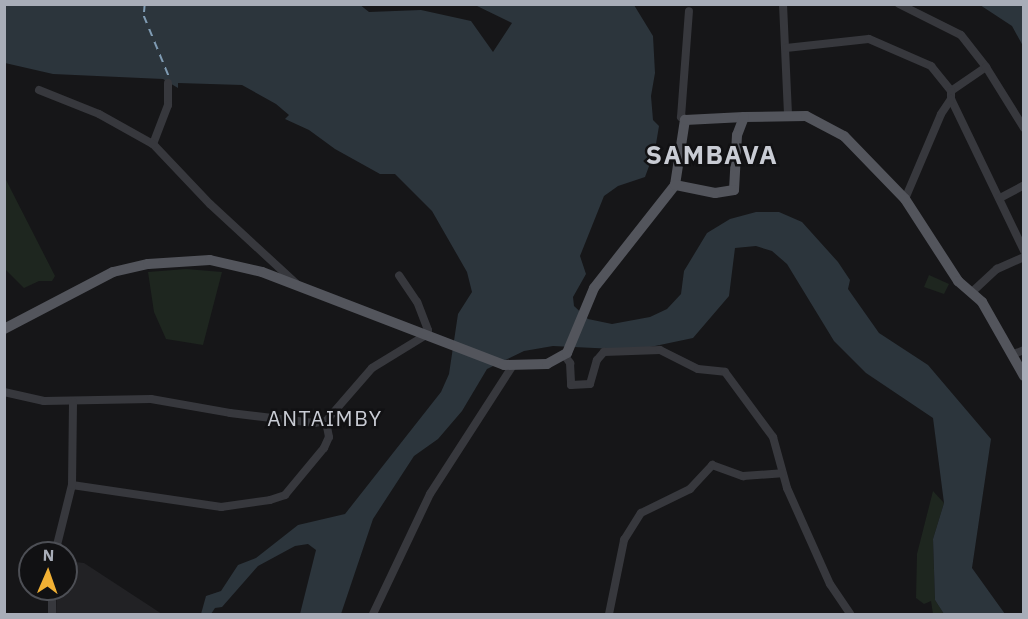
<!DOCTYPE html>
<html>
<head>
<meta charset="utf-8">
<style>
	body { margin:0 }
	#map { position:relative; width:1028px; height:619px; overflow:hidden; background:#161618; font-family:"IBM Plex Sans",sans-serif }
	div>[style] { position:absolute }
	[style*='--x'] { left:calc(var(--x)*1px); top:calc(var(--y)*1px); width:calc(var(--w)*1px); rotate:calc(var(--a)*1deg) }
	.built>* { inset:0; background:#222225 }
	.green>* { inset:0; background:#1e261f }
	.water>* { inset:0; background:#2c353c }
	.ferry>* { height:1.5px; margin-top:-0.75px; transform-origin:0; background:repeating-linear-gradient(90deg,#7f9bb3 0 8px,transparent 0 14px) }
	.minor>* { height:8px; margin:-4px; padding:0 4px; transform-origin:4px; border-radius:4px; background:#37383d }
	.major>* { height:10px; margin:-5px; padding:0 5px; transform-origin:5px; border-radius:5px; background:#53555c }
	span { translate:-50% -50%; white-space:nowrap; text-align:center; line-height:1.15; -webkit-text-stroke:5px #111113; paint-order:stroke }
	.neighbourhood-label { font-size:21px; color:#c9ccd4; letter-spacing:1.5px }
	.district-label { font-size:26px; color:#c9ccd4; font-weight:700; letter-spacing:1.5px }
	.frame { position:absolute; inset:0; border:6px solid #a8adb8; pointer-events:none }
	.north { position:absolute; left:18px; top:541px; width:60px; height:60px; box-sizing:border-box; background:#111113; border:2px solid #4d4f55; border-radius:50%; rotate:2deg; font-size:16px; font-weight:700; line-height:24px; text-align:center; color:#a8adb8 }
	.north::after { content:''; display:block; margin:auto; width:21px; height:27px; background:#f2b134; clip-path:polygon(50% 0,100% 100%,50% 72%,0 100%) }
</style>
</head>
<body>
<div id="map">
	<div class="built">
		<div style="clip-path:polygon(66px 561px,84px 563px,162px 614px,56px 614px,57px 589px,66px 589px)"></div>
	</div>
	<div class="green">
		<div style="clip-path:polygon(4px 176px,55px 276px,52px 281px,39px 281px,24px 288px,5px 269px)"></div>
		<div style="clip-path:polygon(186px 269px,222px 272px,203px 345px,166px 339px,154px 312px,148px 272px)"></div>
		<div style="clip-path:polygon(929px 275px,949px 284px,944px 294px,924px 287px)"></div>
		<div style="clip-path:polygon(933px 491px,944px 503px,933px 539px,935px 600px,944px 614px,933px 614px,931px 601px,924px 604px,916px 598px,917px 554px)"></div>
	</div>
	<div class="water">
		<div style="clip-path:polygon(359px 4px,369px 12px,421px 10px,471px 21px,493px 52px,512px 23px,475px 5px,634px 5px,653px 36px,655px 73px,651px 96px,653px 120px,659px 126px,655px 150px,645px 177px,618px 186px,604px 196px,580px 256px,586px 274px,573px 297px,574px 306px,588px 319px,612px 324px,650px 317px,667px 309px,681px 294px,684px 271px,707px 233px,730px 219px,756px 212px,779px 212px,802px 222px,838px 262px,850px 280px,848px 289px,879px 333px,928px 365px,991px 439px,972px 568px,1005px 614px,944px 614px,935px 600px,933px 539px,944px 503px,933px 418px,866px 373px,834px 341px,787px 264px,772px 251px,756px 246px,735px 248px,729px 296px,693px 338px,636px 350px,553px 346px,524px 351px,487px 369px,462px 411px,438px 439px,414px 456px,373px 519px,341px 614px,300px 614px,316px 550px,308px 544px,295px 546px,258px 566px,222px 607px,215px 608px,211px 614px,201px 614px,206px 596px,221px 591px,238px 565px,256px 558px,298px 525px,345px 514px,441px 392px,449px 374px,458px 314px,472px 292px,467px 272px,432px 211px,395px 174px,380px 174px,335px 149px,309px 130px,285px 119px,289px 115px,276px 104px,242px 85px,178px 83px,178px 88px,163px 79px,53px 74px,5px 63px,5px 5px)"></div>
		<div style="clip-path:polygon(980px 5px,1023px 5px,1023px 46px,1012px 26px)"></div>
	</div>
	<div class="ferry">
		<div style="--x:145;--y:4;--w:12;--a:95"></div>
		<div style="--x:144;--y:16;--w:68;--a:67.6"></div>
	</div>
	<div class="minor">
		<div style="--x:783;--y:4;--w:112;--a:87.4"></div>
		<div style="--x:899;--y:4;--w:69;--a:26.6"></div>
		<div style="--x:961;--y:35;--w:41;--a:52"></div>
		<div style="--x:986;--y:67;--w:42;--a:145.6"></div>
		<div style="--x:786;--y:48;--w:83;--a:-6.2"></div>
		<div style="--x:869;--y:39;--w:68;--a:23.5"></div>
		<div style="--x:931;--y:66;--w:32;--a:51"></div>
		<div style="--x:951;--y:91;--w:8;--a:90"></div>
		<div style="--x:951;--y:99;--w:169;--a:64.3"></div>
		<div style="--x:986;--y:67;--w:72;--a:58.1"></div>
		<div style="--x:168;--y:83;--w:22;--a:90"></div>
		<div style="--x:168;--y:105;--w:42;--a:111"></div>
		<div style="--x:153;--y:144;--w:83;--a:46.5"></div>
		<div style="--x:210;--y:204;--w:122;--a:42.7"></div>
		<div style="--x:39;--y:90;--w:65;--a:21.8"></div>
		<div style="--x:99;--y:114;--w:62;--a:29.1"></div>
		<div style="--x:685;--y:120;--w:5;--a:-143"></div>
		<div style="--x:681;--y:117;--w:106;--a:-85.7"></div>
		<div style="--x:1000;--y:198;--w:27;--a:-28"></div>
		<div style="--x:905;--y:199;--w:92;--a:-67"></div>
		<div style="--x:941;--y:114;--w:18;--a:-56"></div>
		<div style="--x:972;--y:292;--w:34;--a:-43"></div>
		<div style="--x:997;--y:269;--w:30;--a:-24"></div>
		<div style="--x:1014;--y:354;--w:11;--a:-22"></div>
		<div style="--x:565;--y:356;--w:9;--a:54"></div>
		<div style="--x:570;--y:363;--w:22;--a:87"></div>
		<div style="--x:571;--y:385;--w:19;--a:-3"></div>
		<div style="--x:590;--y:384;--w:25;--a:-74"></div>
		<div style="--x:597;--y:360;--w:11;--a:-49"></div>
		<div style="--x:604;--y:352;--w:56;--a:-2"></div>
		<div style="--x:660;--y:350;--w:42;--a:26.6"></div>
		<div style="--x:698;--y:369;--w:27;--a:6"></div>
		<div style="--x:725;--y:372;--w:81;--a:53.6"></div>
		<div style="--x:773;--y:437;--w:53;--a:74.6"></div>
		<div style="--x:787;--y:488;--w:105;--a:65.9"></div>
		<div style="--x:830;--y:584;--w:36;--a:56"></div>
		<div style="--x:4;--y:392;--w:41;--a:12.7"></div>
		<div style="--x:44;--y:401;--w:107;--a:-1.1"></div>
		<div style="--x:151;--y:399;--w:80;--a:10"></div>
		<div style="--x:230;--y:413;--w:85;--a:6.8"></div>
		<div style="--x:314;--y:423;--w:12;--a:-9"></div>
		<div style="--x:326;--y:421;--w:70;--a:-49"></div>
		<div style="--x:372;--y:368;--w:63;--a:-31.4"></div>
		<div style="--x:426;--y:335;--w:5;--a:-68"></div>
		<div style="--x:428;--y:330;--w:30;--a:-111"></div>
		<div style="--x:417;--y:302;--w:32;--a:-124"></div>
		<div style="--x:72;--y:485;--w:151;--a:8.4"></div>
		<div style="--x:221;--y:507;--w:49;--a:-8.1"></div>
		<div style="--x:270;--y:500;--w:16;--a:-18"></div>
		<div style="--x:285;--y:495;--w:61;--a:-50.3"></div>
		<div style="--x:324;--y:448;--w:12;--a:-66"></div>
		<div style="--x:329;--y:437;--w:16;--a:-101"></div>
		<div style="--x:55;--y:553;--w:70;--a:-76"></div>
		<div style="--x:72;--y:485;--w:83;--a:-89.3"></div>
		<div style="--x:52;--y:614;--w:25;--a:-90"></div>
		<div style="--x:373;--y:614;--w:133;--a:-64.6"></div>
		<div style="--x:430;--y:494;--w:151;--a:-57.2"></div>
		<div style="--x:609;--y:614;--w:76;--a:-78.5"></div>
		<div style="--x:624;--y:540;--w:32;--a:-58"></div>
		<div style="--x:641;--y:513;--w:55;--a:-26.1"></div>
		<div style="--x:690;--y:489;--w:33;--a:-47"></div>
		<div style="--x:712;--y:465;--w:33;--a:20"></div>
		<div style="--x:743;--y:476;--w:39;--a:-4"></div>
	</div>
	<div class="major">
		<div style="--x:744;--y:117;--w:62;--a:-0.9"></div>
		<div style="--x:806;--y:116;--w:43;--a:27.8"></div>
		<div style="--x:844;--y:136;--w:88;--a:45.9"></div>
		<div style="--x:905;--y:199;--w:98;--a:57.1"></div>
		<div style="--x:958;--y:281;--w:32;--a:41"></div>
		<div style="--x:982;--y:302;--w:85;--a:60.4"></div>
		<div style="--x:4;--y:329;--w:123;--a:-27.6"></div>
		<div style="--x:113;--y:272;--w:36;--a:-13"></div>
		<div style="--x:148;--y:264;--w:62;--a:-3.7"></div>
		<div style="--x:210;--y:260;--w:53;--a:13"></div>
		<div style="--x:262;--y:272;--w:259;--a:21"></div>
		<div style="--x:504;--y:365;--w:43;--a:-1.3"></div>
		<div style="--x:547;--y:364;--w:23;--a:-29"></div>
		<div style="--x:567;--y:353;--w:70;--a:-67.4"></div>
		<div style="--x:594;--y:288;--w:131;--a:-51.8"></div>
		<div style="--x:675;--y:185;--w:66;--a:-81.3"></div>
		<div style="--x:685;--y:120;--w:59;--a:-2.9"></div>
		<div style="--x:744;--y:117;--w:19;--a:111"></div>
		<div style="--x:737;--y:135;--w:55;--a:93.1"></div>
		<div style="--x:734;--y:190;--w:19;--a:171"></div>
		<div style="--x:715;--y:193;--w:41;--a:-168.7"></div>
	</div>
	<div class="neighbourhood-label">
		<span style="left:325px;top:418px">ANTAIMBY</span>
	</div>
	<div class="district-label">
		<span style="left:712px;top:155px">SAMBAVA</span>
	</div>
	<div class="frame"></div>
	<div class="north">N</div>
</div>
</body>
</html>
